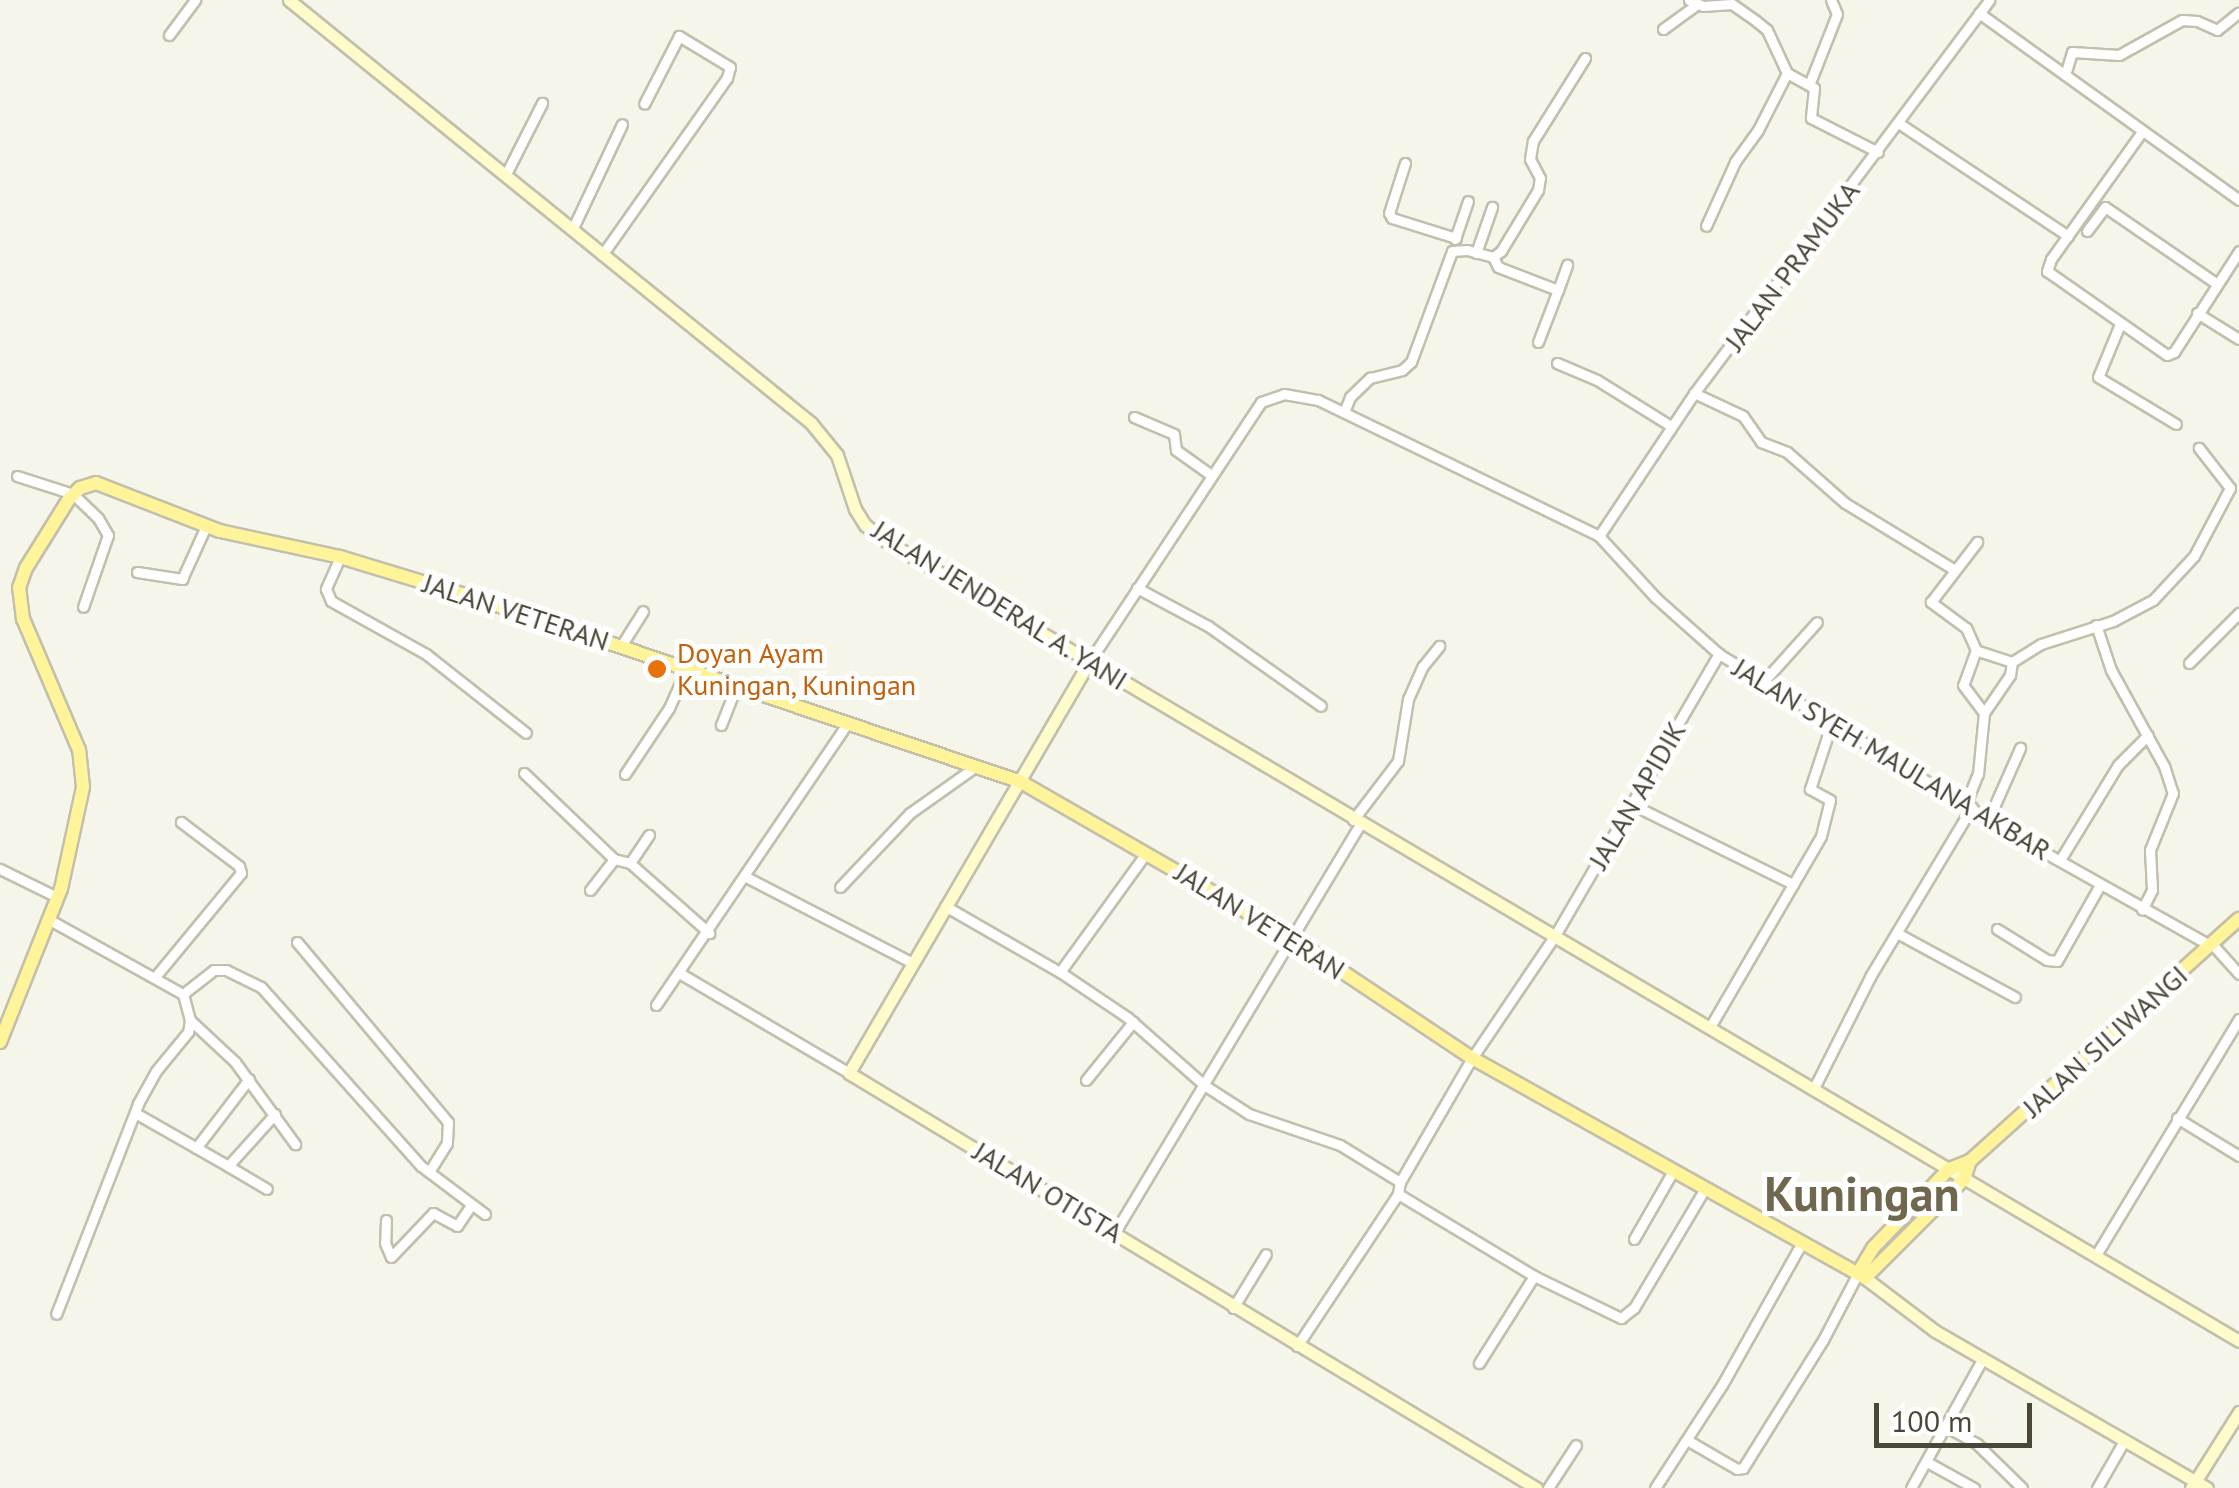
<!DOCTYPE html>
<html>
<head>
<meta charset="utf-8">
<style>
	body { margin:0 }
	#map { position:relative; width:2239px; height:1488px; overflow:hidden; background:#f6f5ea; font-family:"PT Sans",sans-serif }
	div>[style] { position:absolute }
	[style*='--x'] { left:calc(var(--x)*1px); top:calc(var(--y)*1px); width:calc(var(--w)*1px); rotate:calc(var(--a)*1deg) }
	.roads { filter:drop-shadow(2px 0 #c2bfac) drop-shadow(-2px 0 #c2bfac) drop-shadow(0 2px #c2bfac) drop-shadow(0 -2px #c2bfac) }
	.street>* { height:9px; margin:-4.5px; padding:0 4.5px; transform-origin:4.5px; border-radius:4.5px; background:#fff }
	.secondary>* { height:11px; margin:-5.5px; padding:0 5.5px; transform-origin:5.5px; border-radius:5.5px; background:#fffbcb }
	.primary>* { height:12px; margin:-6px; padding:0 6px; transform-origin:6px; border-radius:6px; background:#fff49a }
	.dots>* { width:28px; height:28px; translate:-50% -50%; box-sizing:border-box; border:5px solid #fff; border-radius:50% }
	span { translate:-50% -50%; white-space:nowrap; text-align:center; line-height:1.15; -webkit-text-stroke:10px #fff; paint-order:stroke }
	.street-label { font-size:28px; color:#4b4738 }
	.food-label { font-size:28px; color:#c56008 }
	.left { translate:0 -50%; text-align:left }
	.town-label { font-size:48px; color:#6f674e; font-weight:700 }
	.scale { position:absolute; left:1874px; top:1403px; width:158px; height:45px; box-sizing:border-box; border:5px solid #4b4738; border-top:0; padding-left:12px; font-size:30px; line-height:35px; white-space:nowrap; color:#4b4738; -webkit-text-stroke:8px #fff; paint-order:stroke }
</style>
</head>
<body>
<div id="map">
	<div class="roads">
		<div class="street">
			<div style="--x:1689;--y:0;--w:15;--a:23"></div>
			<div style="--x:1703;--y:6;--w:29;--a:-4"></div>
			<div style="--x:1732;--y:4;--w:29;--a:35"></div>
			<div style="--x:1756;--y:21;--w:14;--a:39"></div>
			<div style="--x:1767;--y:30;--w:47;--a:65.1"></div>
			<div style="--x:1787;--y:73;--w:64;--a:117"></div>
			<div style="--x:1758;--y:130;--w:39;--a:126"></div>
			<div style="--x:1735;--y:162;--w:70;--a:114.4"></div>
			<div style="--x:1979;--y:13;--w:320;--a:35.7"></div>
			<div style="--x:1663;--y:29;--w:41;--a:-36"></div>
			<div style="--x:169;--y:35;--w:44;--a:-53.4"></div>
			<div style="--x:1787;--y:73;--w:31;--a:29"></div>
			<div style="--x:1814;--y:88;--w:30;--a:96"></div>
			<div style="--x:1811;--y:118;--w:75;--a:26.9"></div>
			<div style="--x:2065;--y:75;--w:24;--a:-73"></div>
			<div style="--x:2072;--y:52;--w:47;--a:3.7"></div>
			<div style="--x:2119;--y:55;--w:72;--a:-29.1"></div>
			<div style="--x:2182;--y:20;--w:15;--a:4"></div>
			<div style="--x:2197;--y:21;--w:22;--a:24"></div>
			<div style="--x:2217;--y:30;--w:28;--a:-39"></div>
			<div style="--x:1809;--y:85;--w:76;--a:-68.5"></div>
			<div style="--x:1837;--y:14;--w:15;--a:-113"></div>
			<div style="--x:1900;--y:124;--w:202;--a:33.7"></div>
			<div style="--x:2141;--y:133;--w:155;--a:125.5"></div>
			<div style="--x:2051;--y:259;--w:13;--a:108"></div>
			<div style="--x:2047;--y:271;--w:146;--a:35"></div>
			<div style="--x:2167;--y:355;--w:8;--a:-23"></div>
			<div style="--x:2174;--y:352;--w:120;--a:-57.2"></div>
			<div style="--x:1405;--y:163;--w:52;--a:107.7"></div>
			<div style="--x:1389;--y:213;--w:6;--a:59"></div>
			<div style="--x:1392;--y:218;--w:67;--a:17.4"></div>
			<div style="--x:505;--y:176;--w:82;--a:-63.1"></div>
			<div style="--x:572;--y:230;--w:117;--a:-64.7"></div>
			<div style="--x:2087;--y:231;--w:30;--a:-53"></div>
			<div style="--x:2105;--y:207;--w:136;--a:34.5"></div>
			<div style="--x:1455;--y:239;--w:40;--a:-71.1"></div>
			<div style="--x:1476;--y:253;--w:49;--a:-70.8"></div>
			<div style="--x:602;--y:255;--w:217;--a:-54.8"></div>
			<div style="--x:727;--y:78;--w:11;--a:-75"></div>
			<div style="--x:730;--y:67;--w:60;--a:-148.7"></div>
			<div style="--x:679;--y:36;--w:76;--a:117.2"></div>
			<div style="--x:1493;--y:257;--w:11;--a:63"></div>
			<div style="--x:1498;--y:267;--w:64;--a:21"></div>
			<div style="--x:1558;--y:290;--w:27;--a:-70"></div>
			<div style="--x:2197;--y:313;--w:49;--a:31.8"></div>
			<div style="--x:2120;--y:324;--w:57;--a:112.5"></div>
			<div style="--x:2098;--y:377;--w:91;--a:31.1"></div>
			<div style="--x:1538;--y:342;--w:56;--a:-69"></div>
			<div style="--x:1557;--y:363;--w:43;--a:23"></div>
			<div style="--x:1597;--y:380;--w:87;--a:31.9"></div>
			<div style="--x:1694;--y:393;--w:54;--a:25.1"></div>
			<div style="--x:1743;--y:416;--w:32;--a:55"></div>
			<div style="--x:1761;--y:442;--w:28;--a:21"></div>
			<div style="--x:1787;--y:452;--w:77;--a:41.3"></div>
			<div style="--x:1845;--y:503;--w:127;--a:31.4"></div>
			<div style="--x:1344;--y:412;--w:16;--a:-68"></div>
			<div style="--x:1350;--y:397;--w:28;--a:-44"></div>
			<div style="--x:1370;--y:378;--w:33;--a:-14"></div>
			<div style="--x:1402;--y:370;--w:12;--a:-42"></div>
			<div style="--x:1411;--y:362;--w:118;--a:-69.7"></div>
			<div style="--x:1452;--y:251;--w:15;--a:-4"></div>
			<div style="--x:1467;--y:250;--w:27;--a:15"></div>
			<div style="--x:1493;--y:257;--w:10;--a:-37"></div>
			<div style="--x:1501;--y:251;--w:71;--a:-58.8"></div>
			<div style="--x:1538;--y:190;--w:12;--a:-81"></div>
			<div style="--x:1540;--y:178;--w:21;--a:-118"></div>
			<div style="--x:1530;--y:159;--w:18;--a:-81"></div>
			<div style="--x:1533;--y:141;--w:98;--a:-57.9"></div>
			<div style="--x:1134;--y:417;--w:43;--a:23"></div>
			<div style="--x:1174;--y:434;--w:16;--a:83"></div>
			<div style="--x:1176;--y:450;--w:43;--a:35.5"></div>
			<div style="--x:17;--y:476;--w:59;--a:17.8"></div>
			<div style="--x:73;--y:494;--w:35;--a:44"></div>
			<div style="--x:98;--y:518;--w:20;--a:60"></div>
			<div style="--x:108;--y:535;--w:76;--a:109.1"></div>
			<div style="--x:1599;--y:536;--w:173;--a:-56.3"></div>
			<div style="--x:1695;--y:392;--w:490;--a:-53.1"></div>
			<div style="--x:340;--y:557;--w:35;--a:114"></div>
			<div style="--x:326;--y:589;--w:13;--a:67"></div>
			<div style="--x:331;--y:601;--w:109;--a:29.2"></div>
			<div style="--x:426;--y:654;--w:127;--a:38.3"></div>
			<div style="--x:137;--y:572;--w:46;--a:8.8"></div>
			<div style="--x:182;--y:579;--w:58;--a:-65.6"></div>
			<div style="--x:1137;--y:588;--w:81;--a:28.2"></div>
			<div style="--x:1208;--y:626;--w:138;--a:35.3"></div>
			<div style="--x:2096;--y:625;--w:47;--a:71.6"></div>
			<div style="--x:2111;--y:670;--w:110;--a:61.1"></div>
			<div style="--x:2164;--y:766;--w:28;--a:72"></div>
			<div style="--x:2173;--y:793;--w:61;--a:112"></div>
			<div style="--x:2150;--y:850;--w:40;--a:87.1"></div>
			<div style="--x:2152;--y:890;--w:22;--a:117"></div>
			<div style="--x:621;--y:646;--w:41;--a:-57.8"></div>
			<div style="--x:1976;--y:650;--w:37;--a:110"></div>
			<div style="--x:1963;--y:685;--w:35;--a:53"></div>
			<div style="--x:1089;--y:662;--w:312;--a:-56.5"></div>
			<div style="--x:1261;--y:402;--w:24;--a:-19"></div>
			<div style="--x:1284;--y:394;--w:35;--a:10"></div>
			<div style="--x:1318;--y:400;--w:312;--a:25.8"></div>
			<div style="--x:1599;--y:536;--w:84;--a:47.4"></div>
			<div style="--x:1656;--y:598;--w:84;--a:41.6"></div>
			<div style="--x:1719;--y:654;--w:360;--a:31.5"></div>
			<div style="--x:2026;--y:842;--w:212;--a:29.3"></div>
			<div style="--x:2012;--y:662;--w:34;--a:-32"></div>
			<div style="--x:2041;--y:644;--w:76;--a:-17.7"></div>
			<div style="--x:2113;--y:621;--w:45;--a:-27.7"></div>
			<div style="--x:2153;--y:600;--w:60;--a:-47"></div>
			<div style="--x:2194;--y:556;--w:77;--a:-62.1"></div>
			<div style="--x:2230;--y:488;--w:51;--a:-127.8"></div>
			<div style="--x:2189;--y:663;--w:71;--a:-45"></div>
			<div style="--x:1764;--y:681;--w:79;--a:-48.1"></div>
			<div style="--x:721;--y:725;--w:41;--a:-68.5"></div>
			<div style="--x:524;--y:773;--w:124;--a:43.7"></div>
			<div style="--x:614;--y:859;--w:16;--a:14"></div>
			<div style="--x:630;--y:863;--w:106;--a:41.5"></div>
			<div style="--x:625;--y:774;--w:79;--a:-56.3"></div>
			<div style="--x:669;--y:708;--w:42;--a:-65.9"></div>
			<div style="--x:1966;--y:803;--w:31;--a:-68"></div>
			<div style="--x:1978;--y:774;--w:61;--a:-84.4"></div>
			<div style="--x:1984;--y:713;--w:46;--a:-55.6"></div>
			<div style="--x:2010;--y:675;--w:13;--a:-81"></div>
			<div style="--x:2012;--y:662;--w:38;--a:-162"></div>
			<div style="--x:1976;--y:650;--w:24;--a:-114"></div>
			<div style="--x:1966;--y:628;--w:44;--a:-143.4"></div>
			<div style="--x:1931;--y:602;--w:76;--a:-52.5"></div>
			<div style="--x:1631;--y:804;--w:181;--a:26.3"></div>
			<div style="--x:1989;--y:818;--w:77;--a:-66.1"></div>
			<div style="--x:1353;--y:820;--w:74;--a:-52.7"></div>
			<div style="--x:1398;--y:761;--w:63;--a:-80.8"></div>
			<div style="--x:1408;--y:699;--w:36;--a:-66"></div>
			<div style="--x:1423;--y:666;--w:26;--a:-51"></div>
			<div style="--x:2060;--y:860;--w:111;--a:-58.6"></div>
			<div style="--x:2118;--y:765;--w:42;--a:-45"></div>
			<div style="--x:630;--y:863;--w:34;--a:-56"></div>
			<div style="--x:0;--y:869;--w:64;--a:26.2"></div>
			<div style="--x:746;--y:877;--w:186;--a:27.3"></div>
			<div style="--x:840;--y:887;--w:102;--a:-46.6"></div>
			<div style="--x:910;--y:813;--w:80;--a:-35.3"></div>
			<div style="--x:590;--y:890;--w:39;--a:-52"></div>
			<div style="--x:945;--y:906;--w:133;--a:29.9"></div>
			<div style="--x:1060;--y:972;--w:81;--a:33.9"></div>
			<div style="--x:1127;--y:1017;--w:103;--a:41.4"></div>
			<div style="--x:1204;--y:1085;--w:54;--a:32.8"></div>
			<div style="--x:1249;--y:1114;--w:96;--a:18.8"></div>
			<div style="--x:1340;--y:1145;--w:70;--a:31.7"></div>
			<div style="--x:48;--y:919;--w:154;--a:29.1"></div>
			<div style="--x:183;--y:994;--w:27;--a:75"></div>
			<div style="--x:190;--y:1020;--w:12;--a:99"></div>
			<div style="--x:188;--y:1032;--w:50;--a:129.4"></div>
			<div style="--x:156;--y:1071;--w:38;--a:119"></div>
			<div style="--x:138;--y:1104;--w:225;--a:111.3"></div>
			<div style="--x:1997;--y:929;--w:59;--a:31.8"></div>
			<div style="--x:2047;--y:960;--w:10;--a:6"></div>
			<div style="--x:2057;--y:961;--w:87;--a:-60.5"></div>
			<div style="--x:1897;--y:933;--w:134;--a:28.5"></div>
			<div style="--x:297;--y:942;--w:235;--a:50"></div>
			<div style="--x:448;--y:1122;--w:21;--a:93"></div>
			<div style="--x:447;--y:1143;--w:34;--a:122"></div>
			<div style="--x:2213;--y:945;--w:39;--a:48"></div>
			<div style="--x:1060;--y:972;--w:147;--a:-54.1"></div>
			<div style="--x:681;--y:974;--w:195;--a:30.5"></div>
			<div style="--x:155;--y:977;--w:135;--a:-50.4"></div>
			<div style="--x:241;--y:873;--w:7;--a:-106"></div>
			<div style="--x:239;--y:866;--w:73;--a:-142.8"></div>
			<div style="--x:183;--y:994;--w:39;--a:-38"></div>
			<div style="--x:214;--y:970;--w:12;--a:0"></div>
			<div style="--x:226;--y:970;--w:39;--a:26"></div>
			<div style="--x:261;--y:987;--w:240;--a:48.2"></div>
			<div style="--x:421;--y:1166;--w:80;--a:36.9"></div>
			<div style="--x:656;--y:1005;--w:341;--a:-55.8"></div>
			<div style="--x:190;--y:1020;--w:62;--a:43"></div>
			<div style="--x:235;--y:1062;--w:102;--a:53.8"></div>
			<div style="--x:1710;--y:1027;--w:221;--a:-59.8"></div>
			<div style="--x:1821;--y:836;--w:37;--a:-76"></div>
			<div style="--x:1830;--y:800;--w:23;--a:-151"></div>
			<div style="--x:1810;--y:789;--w:71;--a:-71.8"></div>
			<div style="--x:1086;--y:1080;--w:75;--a:-51"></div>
			<div style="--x:1813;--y:1090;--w:129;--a:-63.2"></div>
			<div style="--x:1871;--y:975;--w:196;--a:-59"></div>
			<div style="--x:137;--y:1114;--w:105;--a:29.7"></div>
			<div style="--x:228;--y:1166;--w:70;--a:-47.9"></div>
			<div style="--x:2177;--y:1118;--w:73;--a:31.5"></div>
			<div style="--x:196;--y:1148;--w:87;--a:-52.5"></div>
			<div style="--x:228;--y:1166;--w:45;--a:30.5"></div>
			<div style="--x:1398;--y:1194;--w:159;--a:31.1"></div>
			<div style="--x:1534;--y:1276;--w:97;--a:25.8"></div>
			<div style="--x:1621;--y:1318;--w:16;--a:-38"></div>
			<div style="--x:1634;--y:1308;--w:137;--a:-59.3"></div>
			<div style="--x:386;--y:1220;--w:23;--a:92"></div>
			<div style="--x:385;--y:1243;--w:15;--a:67"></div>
			<div style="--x:391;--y:1257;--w:61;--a:-46.3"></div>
			<div style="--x:433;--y:1213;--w:27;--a:28"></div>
			<div style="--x:457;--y:1226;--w:25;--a:-56"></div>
			<div style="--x:1115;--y:1232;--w:476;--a:-59"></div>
			<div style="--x:1634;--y:1239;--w:76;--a:-60.1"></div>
			<div style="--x:2096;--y:1255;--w:276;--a:-58.8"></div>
			<div style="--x:1233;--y:1308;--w:63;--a:-58.6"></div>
			<div style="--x:1297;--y:1346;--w:182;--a:-56.4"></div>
			<div style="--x:1398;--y:1194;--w:12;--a:-81"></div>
			<div style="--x:1400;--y:1182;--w:143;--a:-59.9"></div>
			<div style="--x:1472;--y:1058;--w:146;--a:-55.9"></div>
			<div style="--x:1554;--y:937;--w:328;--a:-59.8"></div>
			<div style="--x:1479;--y:1363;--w:103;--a:-57.7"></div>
			<div style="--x:1945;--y:1426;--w:37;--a:29"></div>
			<div style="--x:1977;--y:1444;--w:63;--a:44.4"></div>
			<div style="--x:1687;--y:1440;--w:58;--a:30.1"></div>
			<div style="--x:1737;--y:1469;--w:6;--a:-9"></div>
			<div style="--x:1743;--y:1468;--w:151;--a:-58"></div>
			<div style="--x:1823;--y:1340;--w:76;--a:-62.4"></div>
			<div style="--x:1927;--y:1462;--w:54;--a:29"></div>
			<div style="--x:1548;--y:1488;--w:51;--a:-56.9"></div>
			<div style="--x:1655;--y:1488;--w:123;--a:-57"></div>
			<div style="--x:1722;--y:1385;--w:162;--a:-60.7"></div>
			<div style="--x:1911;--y:1488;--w:146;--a:-61"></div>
			<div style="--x:2097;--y:1488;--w:54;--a:-60.1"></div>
		</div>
		<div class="secondary">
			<div style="--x:289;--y:0;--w:672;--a:39.02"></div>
			<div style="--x:811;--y:423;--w:41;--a:50.9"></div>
			<div style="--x:837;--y:455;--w:57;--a:71.6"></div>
			<div style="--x:855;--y:509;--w:19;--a:58"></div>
			<div style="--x:865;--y:525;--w:26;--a:37"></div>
			<div style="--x:886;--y:541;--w:1572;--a:30.59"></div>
			<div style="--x:1089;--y:662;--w:476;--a:120.3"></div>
			<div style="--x:849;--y:1073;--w:803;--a:31.14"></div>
			<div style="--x:1865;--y:1278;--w:88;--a:37.1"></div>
			<div style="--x:1935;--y:1331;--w:314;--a:30"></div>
			<div style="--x:2191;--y:1488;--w:90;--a:-57.7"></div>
		</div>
		<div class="primary">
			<div style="--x:0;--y:1042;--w:165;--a:-68.3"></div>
			<div style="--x:61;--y:889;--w:104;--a:-77.8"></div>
			<div style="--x:83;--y:787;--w:37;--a:-96"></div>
			<div style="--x:79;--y:750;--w:142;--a:-113.1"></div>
			<div style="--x:23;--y:619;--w:31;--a:-97"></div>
			<div style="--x:19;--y:588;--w:21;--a:-71"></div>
			<div style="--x:26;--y:568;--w:81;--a:-58.1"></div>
			<div style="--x:69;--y:499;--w:16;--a:-45"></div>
			<div style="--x:80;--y:488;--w:17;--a:-17"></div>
			<div style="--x:96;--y:483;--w:133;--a:21.2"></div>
			<div style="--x:220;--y:531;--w:123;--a:12.2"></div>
			<div style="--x:340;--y:557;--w:155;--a:16.9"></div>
			<div style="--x:488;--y:602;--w:563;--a:18.66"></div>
			<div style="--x:1021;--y:782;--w:313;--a:29.9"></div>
			<div style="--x:1292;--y:938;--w:216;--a:33.7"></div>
			<div style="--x:1472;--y:1058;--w:450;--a:29.2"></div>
			<div style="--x:1865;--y:1278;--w:140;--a:-45"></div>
			<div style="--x:1964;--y:1179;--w:19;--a:-72"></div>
			<div style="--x:1858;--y:1273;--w:29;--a:-59"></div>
			<div style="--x:1873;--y:1248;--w:110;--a:-46.1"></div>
			<div style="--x:1949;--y:1169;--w:22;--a:-21"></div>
			<div style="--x:1970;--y:1161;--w:362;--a:-42"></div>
		</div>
	</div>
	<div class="dots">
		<div style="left:657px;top:669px;background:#e8710a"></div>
	</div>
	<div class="street-label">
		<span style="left:1792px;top:266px;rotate:-53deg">JALAN PRAMUKA</span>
		<span style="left:1000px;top:605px;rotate:32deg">JALAN JENDERAL A. YANI</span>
		<span style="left:516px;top:612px;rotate:18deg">JALAN VETERAN</span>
		<span style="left:1892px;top:759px;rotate:31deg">JALAN SYEH MAULANA AKBAR</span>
		<span style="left:1637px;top:795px;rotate:-60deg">JALAN APIDIK</span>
		<span style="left:1260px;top:921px;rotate:32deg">JALAN VETERAN</span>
		<span style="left:2105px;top:1041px;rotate:-42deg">JALAN SILIWANGI</span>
		<span style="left:1048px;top:1192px;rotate:31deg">JALAN OTISTA</span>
	</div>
	<div class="food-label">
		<span class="left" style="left:677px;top:669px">Doyan Ayam<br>Kuningan, Kuningan</span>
	</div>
	<div class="town-label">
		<span style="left:1862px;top:1194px">Kuningan</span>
	</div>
	<div class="scale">100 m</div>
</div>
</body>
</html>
